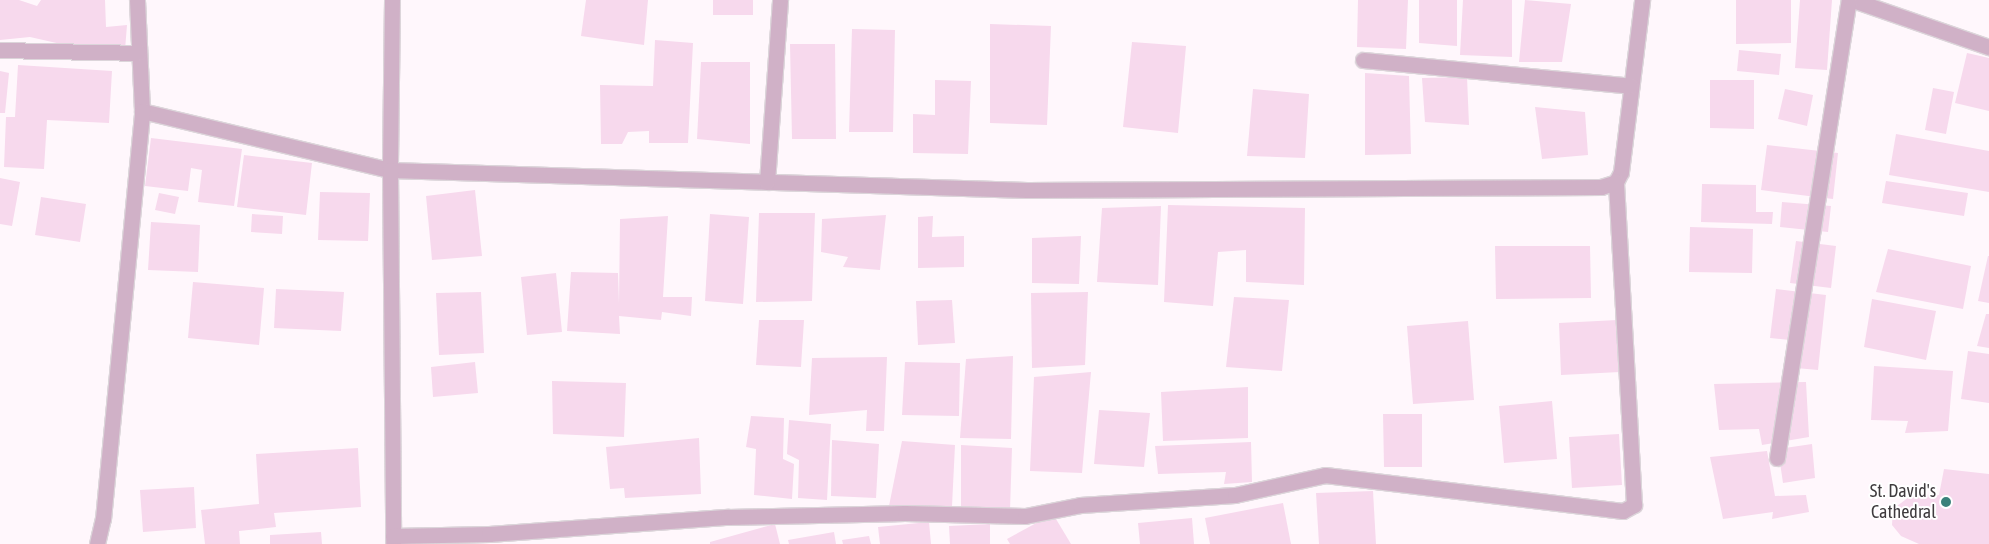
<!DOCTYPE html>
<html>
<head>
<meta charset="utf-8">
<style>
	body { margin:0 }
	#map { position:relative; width:1989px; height:544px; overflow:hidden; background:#fff7fc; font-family:"Asap Condensed",sans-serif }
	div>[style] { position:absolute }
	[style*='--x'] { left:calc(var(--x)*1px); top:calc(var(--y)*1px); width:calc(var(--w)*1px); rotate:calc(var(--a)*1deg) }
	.building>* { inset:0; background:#f7d9ed }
	.roads { filter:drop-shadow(1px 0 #dcd5da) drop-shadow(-1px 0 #dcd5da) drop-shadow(0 1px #dcd5da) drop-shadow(0 -1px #dcd5da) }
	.street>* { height:15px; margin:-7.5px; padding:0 7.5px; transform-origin:7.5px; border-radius:7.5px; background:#d0b1c7 }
	.dots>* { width:14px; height:14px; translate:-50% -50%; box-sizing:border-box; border:2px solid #fff; border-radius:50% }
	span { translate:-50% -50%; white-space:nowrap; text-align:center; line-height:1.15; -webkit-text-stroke:4px #fff; paint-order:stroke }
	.poi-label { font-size:18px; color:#3f3b3e }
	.right { translate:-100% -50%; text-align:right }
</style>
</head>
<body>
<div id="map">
	<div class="building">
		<div style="clip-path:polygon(0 0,19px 0,37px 6px,41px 0,105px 0,106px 27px,127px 25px,125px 50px,61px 44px,30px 37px,0 40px)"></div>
		<div style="clip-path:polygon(586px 0,648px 0,644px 45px,581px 36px)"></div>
		<div style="clip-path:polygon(713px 0,753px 0,753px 15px,713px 15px)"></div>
		<div style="clip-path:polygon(1358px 0,1408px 0,1406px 49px,1357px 47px)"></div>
		<div style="clip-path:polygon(1419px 0,1457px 0,1457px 46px,1419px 43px)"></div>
		<div style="clip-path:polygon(1463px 0,1512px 0,1512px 57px,1460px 55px)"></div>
		<div style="clip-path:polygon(1525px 0,1571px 4px,1562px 62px,1519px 62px)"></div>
		<div style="clip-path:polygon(1736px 0,1791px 0,1791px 43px,1736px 44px)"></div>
		<div style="clip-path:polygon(1800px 0,1832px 0,1827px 70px,1795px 68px)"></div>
		<div style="clip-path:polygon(990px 24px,1051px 26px,1047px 125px,990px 123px)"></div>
		<div style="clip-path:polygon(852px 29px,895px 30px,893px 132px,849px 132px)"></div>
		<div style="clip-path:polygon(655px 40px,693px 43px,688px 143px,649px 143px,649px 131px,628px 132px,622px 144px,601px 144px,600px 85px,653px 86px)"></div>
		<div style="clip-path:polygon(1132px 42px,1186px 46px,1178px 133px,1123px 127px)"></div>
		<div style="clip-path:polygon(790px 44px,835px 44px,836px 139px,792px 139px)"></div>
		<div style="clip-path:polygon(1739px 50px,1781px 54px,1779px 75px,1737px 71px)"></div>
		<div style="clip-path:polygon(1967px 53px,1989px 58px,1989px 111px,1955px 103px)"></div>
		<div style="clip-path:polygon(701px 62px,750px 62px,750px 144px,697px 139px)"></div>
		<div style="clip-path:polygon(18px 65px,112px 71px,109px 123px,47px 120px,44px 169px,4px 167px,6px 117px,15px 117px)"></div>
		<div style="clip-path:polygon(0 71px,9px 73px,5px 113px,0 113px)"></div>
		<div style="clip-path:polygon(1365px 73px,1409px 76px,1411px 154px,1365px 155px)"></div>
		<div style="clip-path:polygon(1467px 77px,1469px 125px,1425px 122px,1422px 78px)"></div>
		<div style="clip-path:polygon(935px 80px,971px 81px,968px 154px,913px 153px,913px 114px,935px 115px)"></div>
		<div style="clip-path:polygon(1710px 80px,1754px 80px,1754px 129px,1710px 128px)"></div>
		<div style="clip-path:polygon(1933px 88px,1954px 92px,1946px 134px,1925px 130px)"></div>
		<div style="clip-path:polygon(1253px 89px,1309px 94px,1305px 158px,1247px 156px)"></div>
		<div style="clip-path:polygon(1785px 89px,1813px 95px,1807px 126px,1778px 119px)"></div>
		<div style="clip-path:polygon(1535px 107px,1585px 112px,1588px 155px,1542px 159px)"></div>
		<div style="clip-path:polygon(1896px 134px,1989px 151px,1989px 192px,1889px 175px)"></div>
		<div style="clip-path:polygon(151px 138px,242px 149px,234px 206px,198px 202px,202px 170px,191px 168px,188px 191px,145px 186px)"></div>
		<div style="clip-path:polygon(1767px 145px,1838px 153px,1833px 199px,1761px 190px)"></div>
		<div style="clip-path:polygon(244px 155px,312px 163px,306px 215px,237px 207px)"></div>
		<div style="clip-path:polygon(0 178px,20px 182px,12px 226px,0 224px)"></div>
		<div style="clip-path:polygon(1886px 181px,1968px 193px,1964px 216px,1882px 203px)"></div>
		<div style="clip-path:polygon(1702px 184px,1756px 185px,1756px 212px,1773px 212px,1772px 224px,1701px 222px)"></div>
		<div style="clip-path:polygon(475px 190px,482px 256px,432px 260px,426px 196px)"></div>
		<div style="clip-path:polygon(320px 192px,370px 193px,368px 241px,318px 240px)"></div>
		<div style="clip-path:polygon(159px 193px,179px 197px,175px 214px,155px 210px)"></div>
		<div style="clip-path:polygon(41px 197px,86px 204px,80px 242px,35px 235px)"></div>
		<div style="clip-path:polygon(1782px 202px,1831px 206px,1828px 232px,1780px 227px)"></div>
		<div style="clip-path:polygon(1168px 205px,1305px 208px,1304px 285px,1246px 282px,1246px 250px,1218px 252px,1213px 306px,1164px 302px)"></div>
		<div style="clip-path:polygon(1161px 206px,1158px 285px,1097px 282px,1102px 208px)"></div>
		<div style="clip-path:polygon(759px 213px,815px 213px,812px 301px,756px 302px)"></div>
		<div style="clip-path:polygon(252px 214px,283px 216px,282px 234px,251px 232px)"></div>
		<div style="clip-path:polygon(710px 214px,749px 217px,743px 304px,705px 301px)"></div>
		<div style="clip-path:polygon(886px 215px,880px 270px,843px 267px,848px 257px,821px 252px,822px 219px)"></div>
		<div style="clip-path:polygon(668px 216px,663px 297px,692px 297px,691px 316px,662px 312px,661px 320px,619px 316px,620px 334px,567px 331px,571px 272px,618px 273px,619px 304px,620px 219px)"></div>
		<div style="clip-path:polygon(933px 216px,932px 237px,964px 236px,964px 267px,918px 268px,918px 217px)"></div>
		<div style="clip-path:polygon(151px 222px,200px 225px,198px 272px,148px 270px)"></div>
		<div style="clip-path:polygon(1690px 227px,1753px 229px,1752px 273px,1689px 272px)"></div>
		<div style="clip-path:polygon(1081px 236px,1079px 284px,1032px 283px,1032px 238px)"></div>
		<div style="clip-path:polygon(1796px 241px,1836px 246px,1831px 288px,1790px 283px)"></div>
		<div style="clip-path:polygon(1495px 246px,1590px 246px,1591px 298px,1496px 299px)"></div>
		<div style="clip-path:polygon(1888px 249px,1971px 266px,1963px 309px,1876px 292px)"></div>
		<div style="clip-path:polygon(1988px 256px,1989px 256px,1989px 303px,1978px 301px)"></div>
		<div style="clip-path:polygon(556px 273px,562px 332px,527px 335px,521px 277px)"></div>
		<div style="clip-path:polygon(193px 282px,264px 288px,259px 345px,188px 338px)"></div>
		<div style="clip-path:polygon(276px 289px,344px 292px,341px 331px,274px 328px)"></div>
		<div style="clip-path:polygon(1776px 289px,1826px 295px,1818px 370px,1796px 368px,1799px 341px,1770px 338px)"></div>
		<div style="clip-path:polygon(481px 292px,484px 353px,439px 355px,436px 293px)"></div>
		<div style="clip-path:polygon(1088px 292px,1085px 365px,1032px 368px,1031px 293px)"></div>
		<div style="clip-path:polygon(1234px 297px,1289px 300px,1282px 371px,1226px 367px)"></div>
		<div style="clip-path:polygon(1872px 299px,1936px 311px,1926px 360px,1864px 347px)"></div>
		<div style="clip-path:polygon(952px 300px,955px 343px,918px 345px,916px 301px)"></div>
		<div style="clip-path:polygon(1986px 314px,1989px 314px,1989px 348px,1977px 346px)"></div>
		<div style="clip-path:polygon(759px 320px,804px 320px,801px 367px,756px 365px)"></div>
		<div style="clip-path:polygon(1617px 320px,1620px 372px,1561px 375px,1559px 323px)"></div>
		<div style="clip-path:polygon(1468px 321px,1474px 400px,1413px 404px,1407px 326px)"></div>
		<div style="clip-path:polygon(1968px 351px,1989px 354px,1989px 403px,1961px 399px)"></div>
		<div style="clip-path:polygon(1013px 356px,1011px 439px,960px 438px,966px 359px)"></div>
		<div style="clip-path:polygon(887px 357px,884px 431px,866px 431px,867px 410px,809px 415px,812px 358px)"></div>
		<div style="clip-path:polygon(475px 362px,478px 393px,433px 397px,431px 367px)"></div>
		<div style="clip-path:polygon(905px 362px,960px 363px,959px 416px,902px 415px)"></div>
		<div style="clip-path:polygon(1874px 366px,1953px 371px,1948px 431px,1905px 433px,1908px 421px,1871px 420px)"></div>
		<div style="clip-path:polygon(1091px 372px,1082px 473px,1030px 471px,1034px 377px)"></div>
		<div style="clip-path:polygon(552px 381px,626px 383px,624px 437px,553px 434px)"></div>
		<div style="clip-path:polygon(1806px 382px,1809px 437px,1762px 445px,1759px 429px,1719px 430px,1714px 384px)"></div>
		<div style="clip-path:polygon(1248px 387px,1248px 438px,1163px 441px,1161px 392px)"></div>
		<div style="clip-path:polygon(1552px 401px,1557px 459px,1504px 463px,1499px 406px)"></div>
		<div style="clip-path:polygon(1099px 410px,1150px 413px,1144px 467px,1094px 464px)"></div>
		<div style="clip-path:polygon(1383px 414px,1422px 414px,1422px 467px,1384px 467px)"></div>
		<div style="clip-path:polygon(751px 416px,784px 418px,783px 459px,794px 464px,792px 499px,754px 495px,756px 449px,746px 447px)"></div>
		<div style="clip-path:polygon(789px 420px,831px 424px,827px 500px,798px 498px,799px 460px,787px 454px)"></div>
		<div style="clip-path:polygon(1619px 434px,1622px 485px,1572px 488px,1569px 437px)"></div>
		<div style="clip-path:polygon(699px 438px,701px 494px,625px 498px,624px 488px,610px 489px,606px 447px)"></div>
		<div style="clip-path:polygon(832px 440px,879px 444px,876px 498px,831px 496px)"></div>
		<div style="clip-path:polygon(902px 441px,955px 445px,952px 506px,889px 506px)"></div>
		<div style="clip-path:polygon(1251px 442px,1252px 482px,1224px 484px,1226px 472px,1158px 474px,1155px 446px)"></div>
		<div style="clip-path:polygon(1812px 444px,1815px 478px,1783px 483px,1778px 449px)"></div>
		<div style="clip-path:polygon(961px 445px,1012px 448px,1010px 510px,961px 507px)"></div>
		<div style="clip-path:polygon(358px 448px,361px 507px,274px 513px,276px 527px,239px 531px,240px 544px,205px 544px,201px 510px,259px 504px,256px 454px)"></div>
		<div style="clip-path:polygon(1767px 451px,1775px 496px,1806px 495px,1809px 512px,1772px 519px,1773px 512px,1723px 519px,1710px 457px)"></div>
		<div style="clip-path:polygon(1944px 469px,1989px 474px,1989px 544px,1919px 544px,1901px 536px,1892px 525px,1893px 509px,1913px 494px,1939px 495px)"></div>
		<div style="clip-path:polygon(194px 487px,196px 528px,143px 532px,140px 490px)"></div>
		<div style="clip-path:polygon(1373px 491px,1376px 544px,1319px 544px,1316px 493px)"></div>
		<div style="clip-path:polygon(1283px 503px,1291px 544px,1210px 544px,1205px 518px)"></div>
		<div style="clip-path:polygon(1053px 514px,1071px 544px,1010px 544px,1007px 539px)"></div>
		<div style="clip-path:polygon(1192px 518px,1194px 544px,1140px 544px,1138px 523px)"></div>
		<div style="clip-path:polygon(929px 522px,931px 544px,880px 544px,878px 527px)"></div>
		<div style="clip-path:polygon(775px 524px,780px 544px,710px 544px,710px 542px)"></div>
		<div style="clip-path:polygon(990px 524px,990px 544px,950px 544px,949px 526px)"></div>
		<div style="clip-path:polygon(321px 532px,322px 544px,270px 544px,270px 535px)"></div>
		<div style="clip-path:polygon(834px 532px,836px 544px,789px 544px,788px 540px)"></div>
		<div style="clip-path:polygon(869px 536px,871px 544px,843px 544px,842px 540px)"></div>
	</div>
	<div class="roads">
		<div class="street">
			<div style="--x:137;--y:0;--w:111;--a:87.4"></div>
			<div style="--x:142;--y:111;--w:255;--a:13.4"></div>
			<div style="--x:390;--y:170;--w:637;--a:1.8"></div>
			<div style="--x:1027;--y:190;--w:574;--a:-0.3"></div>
			<div style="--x:1601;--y:187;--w:16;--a:-18"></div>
			<div style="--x:1616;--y:182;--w:11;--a:-63"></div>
			<div style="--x:1621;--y:172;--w:173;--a:-83"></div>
			<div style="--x:392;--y:0;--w:170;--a:90.7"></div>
			<div style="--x:390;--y:170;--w:374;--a:89.5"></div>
			<div style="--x:1853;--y:0;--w:144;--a:19.1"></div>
			<div style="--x:0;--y:50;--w:139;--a:1.2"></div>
			<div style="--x:1363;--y:60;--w:269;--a:5.5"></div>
			<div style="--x:767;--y:182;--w:182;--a:-85.9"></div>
			<div style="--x:1777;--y:458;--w:464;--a:-81.1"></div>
			<div style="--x:393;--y:536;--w:96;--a:-1.2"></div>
			<div style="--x:489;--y:534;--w:240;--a:-4.1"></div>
			<div style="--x:728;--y:517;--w:177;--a:-1.3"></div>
			<div style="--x:905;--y:513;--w:120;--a:1.4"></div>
			<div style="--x:1025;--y:516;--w:56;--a:-11.3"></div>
			<div style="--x:1080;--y:505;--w:155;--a:-3.7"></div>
			<div style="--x:1235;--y:495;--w:92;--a:-12.5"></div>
			<div style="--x:1325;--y:475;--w:300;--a:6.9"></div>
			<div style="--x:1623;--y:511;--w:13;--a:-29"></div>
			<div style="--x:1634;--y:505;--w:324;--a:-93.2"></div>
			<div style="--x:97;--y:544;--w:26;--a:-77"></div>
			<div style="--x:103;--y:519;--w:410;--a:-84.5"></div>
		</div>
	</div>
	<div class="dots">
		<div style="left:1946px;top:502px;background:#3a817b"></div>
	</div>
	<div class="poi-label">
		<span class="right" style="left:1936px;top:502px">St. David's<br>Cathedral</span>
	</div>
</div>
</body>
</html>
